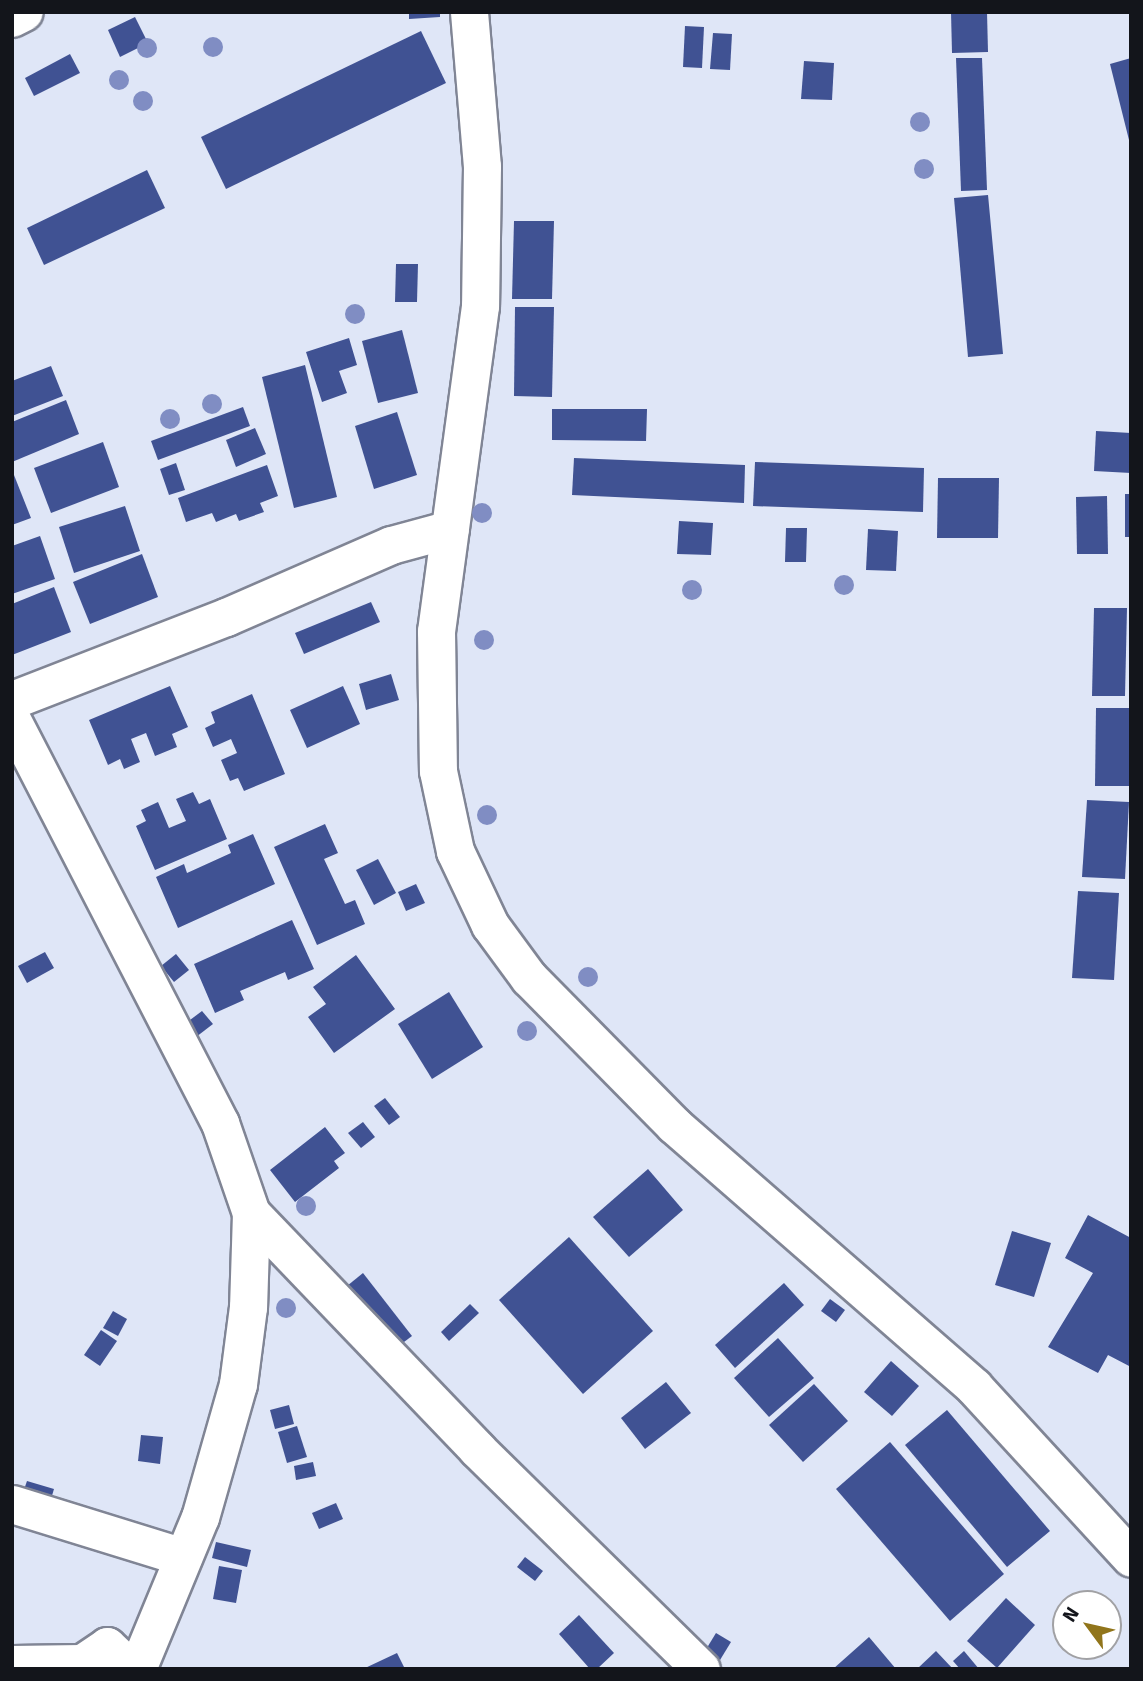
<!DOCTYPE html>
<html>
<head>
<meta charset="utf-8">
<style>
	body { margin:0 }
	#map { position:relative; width:1143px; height:1681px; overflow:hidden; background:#dfe6f7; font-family:Signika,sans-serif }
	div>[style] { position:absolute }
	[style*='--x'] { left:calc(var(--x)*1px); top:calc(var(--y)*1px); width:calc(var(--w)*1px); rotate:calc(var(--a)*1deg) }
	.building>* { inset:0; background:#405293 }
	.roads { filter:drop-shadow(2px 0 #808595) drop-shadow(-2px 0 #808595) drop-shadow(0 2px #808595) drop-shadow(0 -2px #808595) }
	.minor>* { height:37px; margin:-18.5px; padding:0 18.5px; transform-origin:18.5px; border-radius:18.5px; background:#fff }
	.major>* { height:38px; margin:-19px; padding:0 19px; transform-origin:19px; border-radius:19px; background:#fff }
	.trees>* { width:20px; height:20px; margin:-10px; border-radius:50%; background:#808dc3 }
	span { translate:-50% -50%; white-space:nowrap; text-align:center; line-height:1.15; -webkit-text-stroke:7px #fff; paint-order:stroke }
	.frame { position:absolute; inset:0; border:14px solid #13151b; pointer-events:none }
	.north { position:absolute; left:1052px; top:1590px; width:70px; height:70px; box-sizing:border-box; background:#fff; border:2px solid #a1a1a4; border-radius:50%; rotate:303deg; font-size:19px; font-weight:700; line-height:28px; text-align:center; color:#13151b }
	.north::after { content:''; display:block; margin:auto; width:24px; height:32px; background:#91751b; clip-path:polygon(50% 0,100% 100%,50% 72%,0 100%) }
</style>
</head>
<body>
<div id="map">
	<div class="building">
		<div style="clip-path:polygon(409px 12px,440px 12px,440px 17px,409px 19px)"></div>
		<div style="clip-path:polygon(951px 12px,987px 12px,988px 52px,952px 53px)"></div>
		<div style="clip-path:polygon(135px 17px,148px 43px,120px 57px,108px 30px)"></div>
		<div style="clip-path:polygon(685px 26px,704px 27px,702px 68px,683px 67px)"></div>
		<div style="clip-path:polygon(421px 31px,446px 83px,226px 189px,201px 137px)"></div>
		<div style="clip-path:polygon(713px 33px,732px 34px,730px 70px,710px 69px)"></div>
		<div style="clip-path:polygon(70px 54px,80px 73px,34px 96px,25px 78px)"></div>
		<div style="clip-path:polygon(956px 58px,982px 58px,987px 190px,961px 191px)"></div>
		<div style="clip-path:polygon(1131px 58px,1131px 144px,1130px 144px,1110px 64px)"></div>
		<div style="clip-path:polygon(804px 61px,834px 63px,832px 100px,801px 99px)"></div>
		<div style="clip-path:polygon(147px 170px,165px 208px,44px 265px,27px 228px)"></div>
		<div style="clip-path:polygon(988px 195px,1003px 354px,968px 357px,954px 198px)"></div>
		<div style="clip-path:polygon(514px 221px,554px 221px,552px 299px,512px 299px)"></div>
		<div style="clip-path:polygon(396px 264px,418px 264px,417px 302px,395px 302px)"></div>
		<div style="clip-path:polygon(515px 307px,554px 307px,552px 397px,514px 396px)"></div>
		<div style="clip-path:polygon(402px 330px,418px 393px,378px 403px,362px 341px)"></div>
		<div style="clip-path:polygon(349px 338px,357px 365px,339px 371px,347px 393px,322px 402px,306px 352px)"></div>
		<div style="clip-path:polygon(305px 365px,337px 497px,294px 508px,262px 377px)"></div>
		<div style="clip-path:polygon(51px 366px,63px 396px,12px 416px,12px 381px)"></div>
		<div style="clip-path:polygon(66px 400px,79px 434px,12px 462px,12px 422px)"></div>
		<div style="clip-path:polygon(243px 407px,250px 426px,158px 460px,151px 441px)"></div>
		<div style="clip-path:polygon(552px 409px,647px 409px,646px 441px,552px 440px)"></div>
		<div style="clip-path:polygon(397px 412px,417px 475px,374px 489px,355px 426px)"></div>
		<div style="clip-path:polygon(255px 428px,266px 454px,236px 467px,226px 440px)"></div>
		<div style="clip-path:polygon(1096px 431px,1131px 433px,1131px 473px,1094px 471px)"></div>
		<div style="clip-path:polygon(103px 442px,119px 487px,51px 513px,34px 468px)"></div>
		<div style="clip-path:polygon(574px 458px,745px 465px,744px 503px,572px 495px)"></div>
		<div style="clip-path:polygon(755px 462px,924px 468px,923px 512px,753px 506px)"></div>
		<div style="clip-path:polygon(176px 463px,185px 490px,169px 495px,160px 469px)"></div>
		<div style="clip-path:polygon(267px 465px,278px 496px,260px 503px,264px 512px,239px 521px,236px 514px,216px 522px,212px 513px,186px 522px,178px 498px)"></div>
		<div style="clip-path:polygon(12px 470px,31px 518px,12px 525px)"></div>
		<div style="clip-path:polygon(938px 478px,999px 478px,998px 538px,937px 538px)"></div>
		<div style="clip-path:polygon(1125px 494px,1131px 494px,1131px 537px,1125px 537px)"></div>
		<div style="clip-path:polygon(1107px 496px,1108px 554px,1077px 554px,1076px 497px)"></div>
		<div style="clip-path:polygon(125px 506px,140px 551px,74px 573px,59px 527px)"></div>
		<div style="clip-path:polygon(679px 521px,713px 523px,711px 555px,677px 554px)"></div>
		<div style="clip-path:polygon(786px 528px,807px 528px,806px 562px,785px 562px)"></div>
		<div style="clip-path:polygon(868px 529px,898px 531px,896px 571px,866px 570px)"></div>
		<div style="clip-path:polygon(40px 536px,55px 579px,12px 594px,12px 546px)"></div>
		<div style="clip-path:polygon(142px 554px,158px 597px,90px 624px,73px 582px)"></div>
		<div style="clip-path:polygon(54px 587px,71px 632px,12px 655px,12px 604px)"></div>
		<div style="clip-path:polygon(371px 602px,380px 622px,304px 654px,295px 633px)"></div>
		<div style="clip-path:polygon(1094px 608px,1127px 608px,1125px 696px,1092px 696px)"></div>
		<div style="clip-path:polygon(391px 674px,399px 700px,366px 710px,359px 684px)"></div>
		<div style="clip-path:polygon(170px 686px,188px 727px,172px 734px,177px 747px,155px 756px,146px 733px,131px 739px,140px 762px,124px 769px,120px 759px,108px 765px,89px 720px)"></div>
		<div style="clip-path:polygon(343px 686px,360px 724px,307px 748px,290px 710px)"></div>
		<div style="clip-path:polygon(252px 694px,285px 774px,244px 791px,238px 778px,230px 781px,221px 760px,237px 753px,231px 739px,213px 747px,205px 728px,215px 723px,211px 712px)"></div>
		<div style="clip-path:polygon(1096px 708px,1130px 708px,1130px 786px,1095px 786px)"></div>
		<div style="clip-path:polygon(193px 792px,199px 804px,210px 799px,227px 839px,155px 870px,136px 826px,146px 821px,141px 810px,158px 802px,169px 828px,186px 821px,176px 799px)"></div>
		<div style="clip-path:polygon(1087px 800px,1129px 802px,1125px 879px,1082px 877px)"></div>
		<div style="clip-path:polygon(325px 824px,338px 853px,324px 859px,345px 904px,355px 900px,365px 924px,317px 945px,274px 847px)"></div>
		<div style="clip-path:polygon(253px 834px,275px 884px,178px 928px,156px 877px,184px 864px,187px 873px,231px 853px,228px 845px)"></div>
		<div style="clip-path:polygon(378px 859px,396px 893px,374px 905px,356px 870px)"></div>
		<div style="clip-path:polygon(416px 884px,425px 903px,406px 911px,398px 892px)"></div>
		<div style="clip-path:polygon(1078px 891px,1119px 893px,1114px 980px,1072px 978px)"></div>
		<div style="clip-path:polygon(292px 920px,314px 969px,288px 980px,285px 972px,240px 991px,244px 1000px,215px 1013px,194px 964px)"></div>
		<div style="clip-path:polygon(45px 952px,54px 968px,27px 983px,18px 966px)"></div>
		<div style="clip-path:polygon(176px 954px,189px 970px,174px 982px,161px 966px)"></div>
		<div style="clip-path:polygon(356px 955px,395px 1009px,334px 1053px,308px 1017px,326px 1004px,313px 987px)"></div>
		<div style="clip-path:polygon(449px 992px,483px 1047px,432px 1079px,398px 1024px)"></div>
		<div style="clip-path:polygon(202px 1011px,213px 1024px,196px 1037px,186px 1023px)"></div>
		<div style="clip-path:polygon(385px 1098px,400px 1117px,389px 1125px,374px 1106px)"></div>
		<div style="clip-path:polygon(363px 1122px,375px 1137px,361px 1148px,348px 1133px)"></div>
		<div style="clip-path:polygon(325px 1127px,345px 1153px,334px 1161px,339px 1168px,295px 1202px,270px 1170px)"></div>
		<div style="clip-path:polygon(648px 1169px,683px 1210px,629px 1257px,593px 1217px)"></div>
		<div style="clip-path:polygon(1088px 1215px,1131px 1238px,1131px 1367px,1108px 1355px,1098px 1373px,1048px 1347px,1093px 1273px,1065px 1258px)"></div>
		<div style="clip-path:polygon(1012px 1231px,1051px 1243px,1034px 1297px,995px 1285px)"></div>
		<div style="clip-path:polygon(569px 1237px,653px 1331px,583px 1394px,499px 1300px)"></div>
		<div style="clip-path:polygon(363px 1273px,412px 1336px,396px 1348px,347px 1286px)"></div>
		<div style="clip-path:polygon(784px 1283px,804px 1305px,735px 1368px,715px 1345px)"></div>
		<div style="clip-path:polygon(830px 1299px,845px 1310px,836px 1322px,821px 1311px)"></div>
		<div style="clip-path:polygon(470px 1304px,479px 1313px,449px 1341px,441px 1332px)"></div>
		<div style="clip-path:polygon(113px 1311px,127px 1319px,118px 1336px,103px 1328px)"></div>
		<div style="clip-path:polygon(101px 1330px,117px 1341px,100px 1366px,84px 1355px)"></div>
		<div style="clip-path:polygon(778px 1338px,814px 1378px,769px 1417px,734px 1378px)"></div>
		<div style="clip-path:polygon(891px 1361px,919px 1386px,892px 1416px,864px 1392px)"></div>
		<div style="clip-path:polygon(666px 1382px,691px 1413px,645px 1449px,621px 1418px)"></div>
		<div style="clip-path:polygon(814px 1384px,848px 1421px,803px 1462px,769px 1425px)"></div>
		<div style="clip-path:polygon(289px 1405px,294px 1424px,275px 1429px,270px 1410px)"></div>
		<div style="clip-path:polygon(947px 1410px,1050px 1531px,1007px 1567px,905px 1445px)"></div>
		<div style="clip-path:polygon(297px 1426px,307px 1457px,287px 1463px,278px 1432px)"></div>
		<div style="clip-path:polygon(141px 1435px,163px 1437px,160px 1464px,138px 1461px)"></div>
		<div style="clip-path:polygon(890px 1442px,1004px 1574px,950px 1621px,836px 1489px)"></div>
		<div style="clip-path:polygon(313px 1462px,316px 1476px,296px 1480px,294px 1466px)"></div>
		<div style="clip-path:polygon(27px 1481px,54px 1489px,48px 1509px,20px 1501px)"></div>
		<div style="clip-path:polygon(336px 1503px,343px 1519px,319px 1529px,312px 1513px)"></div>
		<div style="clip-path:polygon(216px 1542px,251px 1550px,247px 1567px,212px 1558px)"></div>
		<div style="clip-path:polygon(525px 1557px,543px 1571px,535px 1581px,517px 1567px)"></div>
		<div style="clip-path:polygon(219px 1566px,242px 1570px,236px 1603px,213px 1599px)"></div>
		<div style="clip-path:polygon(1006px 1598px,1035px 1625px,997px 1668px,967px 1641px)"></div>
		<div style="clip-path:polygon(579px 1615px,614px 1653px,597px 1669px,590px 1669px,559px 1634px)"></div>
		<div style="clip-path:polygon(716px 1633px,731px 1642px,720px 1660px,705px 1651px)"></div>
		<div style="clip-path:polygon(869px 1637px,896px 1669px,833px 1669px)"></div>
		<div style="clip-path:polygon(936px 1651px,953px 1669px,917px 1669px)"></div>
		<div style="clip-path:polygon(964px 1651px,979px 1669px,960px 1669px,953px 1661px)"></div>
		<div style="clip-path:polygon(397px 1653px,405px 1669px,363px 1669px)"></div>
	</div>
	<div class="roads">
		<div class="minor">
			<div style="--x:469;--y:12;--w:155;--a:85.2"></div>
			<div style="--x:482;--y:166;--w:140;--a:90.8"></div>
			<div style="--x:480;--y:306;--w:328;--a:97.7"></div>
			<div style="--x:436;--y:631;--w:140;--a:89.2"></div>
			<div style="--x:438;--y:771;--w:82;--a:78"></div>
			<div style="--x:455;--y:851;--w:82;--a:64.7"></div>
			<div style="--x:490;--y:925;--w:66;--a:53.7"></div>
			<div style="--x:529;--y:978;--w:206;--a:45.4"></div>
			<div style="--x:674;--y:1125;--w:398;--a:41.1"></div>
			<div style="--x:974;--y:1387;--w:232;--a:47.4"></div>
			<div style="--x:12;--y:700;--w:230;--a:-21.2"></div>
			<div style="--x:226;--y:617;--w:180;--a:-23.6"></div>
			<div style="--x:391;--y:545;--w:61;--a:-15.2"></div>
			<div style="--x:12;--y:720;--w:454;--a:62.7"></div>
			<div style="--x:220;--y:1123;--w:95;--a:71"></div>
			<div style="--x:251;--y:1213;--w:94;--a:91.8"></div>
			<div style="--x:248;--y:1307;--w:78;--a:97.4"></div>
			<div style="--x:238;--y:1384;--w:138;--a:105.9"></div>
			<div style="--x:200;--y:1517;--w:165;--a:112.5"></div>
			<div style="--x:251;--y:1213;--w:327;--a:46.2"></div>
			<div style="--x:477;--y:1449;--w:314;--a:44.5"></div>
			<div style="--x:12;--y:1504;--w:179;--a:17.2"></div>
			<div style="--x:12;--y:1664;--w:70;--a:-0.8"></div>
			<div style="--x:82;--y:1663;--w:30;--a:-34"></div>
			<div style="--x:107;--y:1646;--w:33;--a:44"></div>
		</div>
		<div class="major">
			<div style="--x:12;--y:18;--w:13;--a:-27"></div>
		</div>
	</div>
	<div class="trees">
		<div style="left:213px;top:47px"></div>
		<div style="left:147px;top:48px"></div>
		<div style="left:119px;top:80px"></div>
		<div style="left:143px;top:101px"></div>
		<div style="left:920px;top:122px"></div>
		<div style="left:924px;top:169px"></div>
		<div style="left:355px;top:314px"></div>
		<div style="left:212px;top:404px"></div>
		<div style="left:170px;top:419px"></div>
		<div style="left:482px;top:513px"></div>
		<div style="left:844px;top:585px"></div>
		<div style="left:692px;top:590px"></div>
		<div style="left:484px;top:640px"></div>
		<div style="left:487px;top:815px"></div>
		<div style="left:588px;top:977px"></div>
		<div style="left:527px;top:1031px"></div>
		<div style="left:306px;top:1206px"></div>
		<div style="left:286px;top:1308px"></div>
	</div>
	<div class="frame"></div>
	<div class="north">N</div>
</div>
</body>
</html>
